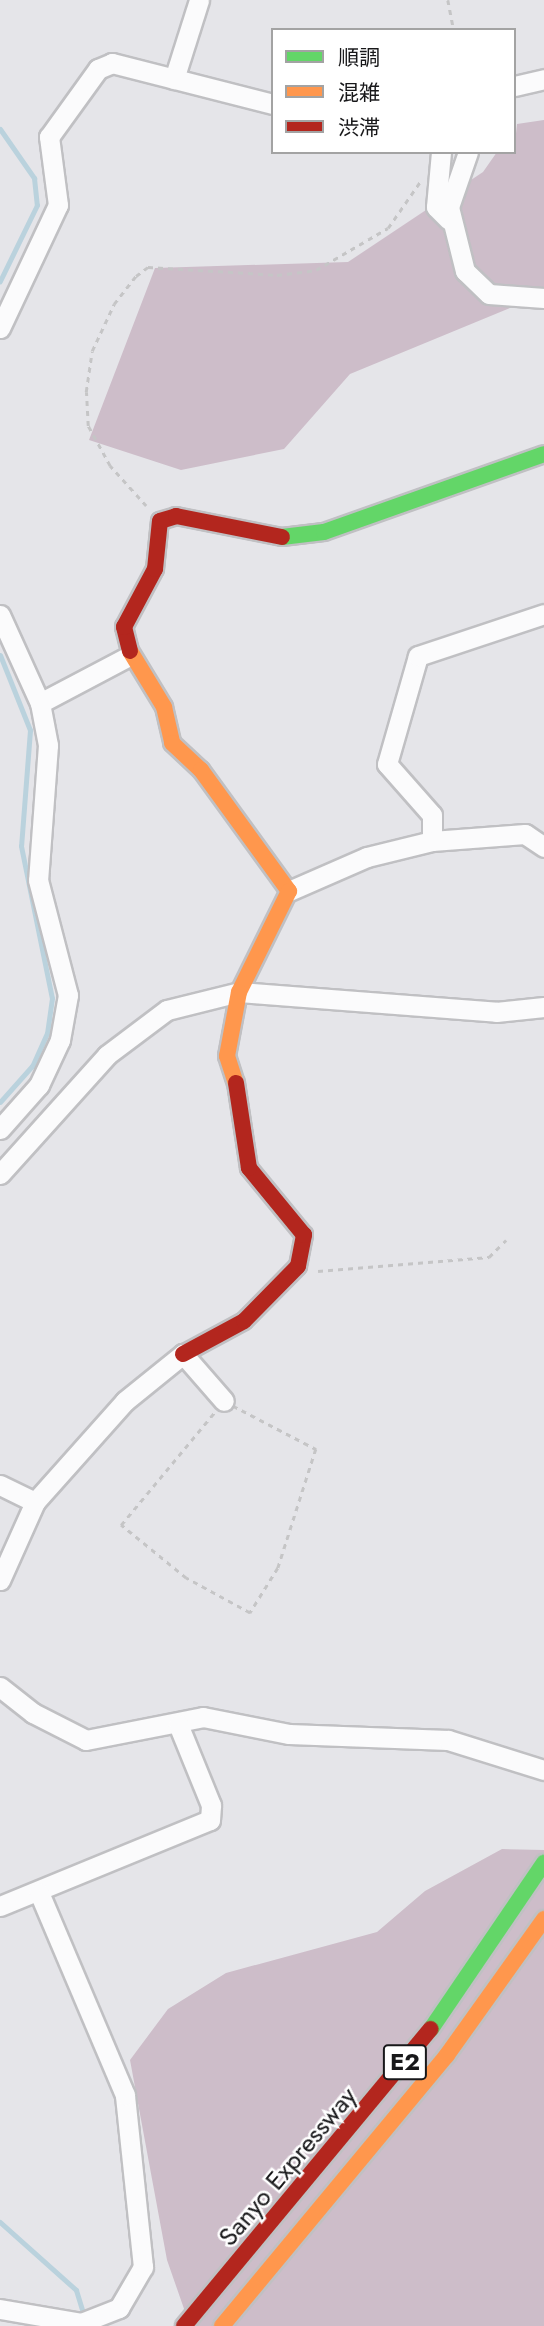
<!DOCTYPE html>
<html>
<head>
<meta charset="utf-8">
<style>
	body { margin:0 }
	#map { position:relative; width:544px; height:2326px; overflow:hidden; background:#e5e5e9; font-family:Jost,"Noto Sans JP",sans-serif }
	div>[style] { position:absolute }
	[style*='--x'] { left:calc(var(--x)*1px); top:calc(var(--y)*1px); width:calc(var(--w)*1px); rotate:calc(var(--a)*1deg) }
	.forest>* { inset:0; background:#cdbdc9 }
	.stream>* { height:5px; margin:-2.5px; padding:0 2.5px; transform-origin:2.5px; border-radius:2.5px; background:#bad2dd }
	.path>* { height:2.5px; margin-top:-1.25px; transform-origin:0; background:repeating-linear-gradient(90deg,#c5c5c6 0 5px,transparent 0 10px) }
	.roads { filter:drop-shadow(2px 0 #c0c0c3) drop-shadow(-2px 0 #c0c0c3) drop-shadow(0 2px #c0c0c3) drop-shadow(0 -2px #c0c0c3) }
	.street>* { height:19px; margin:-9.5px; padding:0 9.5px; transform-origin:9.5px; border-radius:9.5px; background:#fbfbfc }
	.fast>* { height:16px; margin:-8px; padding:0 8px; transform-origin:8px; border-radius:8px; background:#63d668 }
	.slow>* { height:16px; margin:-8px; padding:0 8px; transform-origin:8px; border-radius:8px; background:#ff974d }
	.jam>* { height:16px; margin:-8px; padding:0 8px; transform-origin:8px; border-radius:8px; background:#b3261e }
	span { translate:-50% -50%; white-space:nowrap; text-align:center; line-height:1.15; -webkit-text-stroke:5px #fff; paint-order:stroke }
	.shield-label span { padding:2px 5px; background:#fff; border:2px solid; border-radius:5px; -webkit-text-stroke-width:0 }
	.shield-label { font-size:24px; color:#18181a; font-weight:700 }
	.street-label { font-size:26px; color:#18181a }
	.legend { position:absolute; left:271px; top:28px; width:245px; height:126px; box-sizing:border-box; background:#fff; border:2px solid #a3a3a3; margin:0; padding:9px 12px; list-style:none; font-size:21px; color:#18181a }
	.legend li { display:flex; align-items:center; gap:14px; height:35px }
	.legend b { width:35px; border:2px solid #a3a3a3 }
</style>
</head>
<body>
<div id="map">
	<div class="forest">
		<div style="clip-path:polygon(544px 120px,544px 294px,350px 374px,284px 449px,181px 470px,89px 440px,155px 268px,348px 262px,483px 172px,497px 152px,514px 152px,517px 124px)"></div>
		<div style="clip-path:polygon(502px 1849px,544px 1850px,544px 2326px,190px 2326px,167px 2260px,130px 2060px,168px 2009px,226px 1973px,377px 1932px,425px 1891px)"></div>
	</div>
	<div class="stream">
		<div style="--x:0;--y:129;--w:60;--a:55.2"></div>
		<div style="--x:34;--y:178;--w:27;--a:84"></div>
		<div style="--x:37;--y:205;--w:85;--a:116"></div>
		<div style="--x:0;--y:655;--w:81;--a:68.2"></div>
		<div style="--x:30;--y:730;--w:116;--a:94.4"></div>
		<div style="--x:21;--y:846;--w:155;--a:78.5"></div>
		<div style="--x:52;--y:998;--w:35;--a:98"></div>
		<div style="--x:47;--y:1033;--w:36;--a:114"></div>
		<div style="--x:32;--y:1066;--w:48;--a:131.6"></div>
		<div style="--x:0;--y:2222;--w:102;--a:41.8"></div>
		<div style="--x:76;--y:2290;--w:27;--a:73"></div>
	</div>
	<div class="path">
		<div style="--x:448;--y:0;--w:31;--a:79"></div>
		<div style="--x:146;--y:506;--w:54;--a:-132"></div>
		<div style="--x:110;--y:466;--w:46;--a:-118.8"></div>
		<div style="--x:88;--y:426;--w:34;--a:-93"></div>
		<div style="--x:86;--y:392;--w:41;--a:-81.7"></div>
		<div style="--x:92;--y:351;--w:52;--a:-64.9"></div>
		<div style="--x:114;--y:304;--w:36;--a:-52"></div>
		<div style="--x:136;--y:276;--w:15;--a:-37"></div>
		<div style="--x:148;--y:267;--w:129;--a:3.5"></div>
		<div style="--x:277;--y:275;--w:39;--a:-7"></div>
		<div style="--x:316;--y:270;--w:83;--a:-30.3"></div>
		<div style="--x:388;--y:228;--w:56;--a:-55.2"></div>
		<div style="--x:318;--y:1271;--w:172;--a:-4.7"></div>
		<div style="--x:489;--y:1257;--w:24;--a:-45"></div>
		<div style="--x:224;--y:1401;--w:104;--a:27.6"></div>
		<div style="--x:316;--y:1449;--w:125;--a:107.7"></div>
		<div style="--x:278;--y:1568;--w:53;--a:121.9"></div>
		<div style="--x:250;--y:1613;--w:73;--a:-151.3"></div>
		<div style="--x:186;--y:1578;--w:84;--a:-140.8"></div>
		<div style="--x:121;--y:1525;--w:161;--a:-50.3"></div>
	</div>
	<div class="roads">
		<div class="street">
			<div style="--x:174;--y:79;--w:83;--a:-72.4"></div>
			<div style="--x:514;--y:86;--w:31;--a:-13"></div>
			<div style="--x:441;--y:152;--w:55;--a:95.2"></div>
			<div style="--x:436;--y:207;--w:18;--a:45"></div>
			<div style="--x:468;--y:152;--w:58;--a:109.1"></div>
			<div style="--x:449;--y:207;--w:66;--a:76"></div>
			<div style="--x:465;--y:271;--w:33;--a:44"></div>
			<div style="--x:489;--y:294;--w:55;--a:4.2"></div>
			<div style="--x:0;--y:328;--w:136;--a:-64.8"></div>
			<div style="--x:58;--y:205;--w:69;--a:-97.5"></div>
			<div style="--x:49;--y:137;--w:84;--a:-54.2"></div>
			<div style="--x:98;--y:69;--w:15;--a:-23"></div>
			<div style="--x:112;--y:63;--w:166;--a:14.3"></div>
			<div style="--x:0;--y:615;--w:97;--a:65.6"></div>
			<div style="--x:40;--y:703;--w:43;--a:79.2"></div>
			<div style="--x:48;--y:745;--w:135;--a:94.2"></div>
			<div style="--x:38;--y:880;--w:119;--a:75.4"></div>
			<div style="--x:68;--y:995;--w:46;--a:100.1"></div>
			<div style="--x:60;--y:1040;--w:50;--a:115"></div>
			<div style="--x:39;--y:1085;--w:59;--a:131.6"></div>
			<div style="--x:40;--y:703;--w:101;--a:-27.8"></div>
			<div style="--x:432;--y:841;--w:26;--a:-90"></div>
			<div style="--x:432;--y:815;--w:68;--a:-131.4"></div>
			<div style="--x:387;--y:764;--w:112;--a:-74"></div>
			<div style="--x:418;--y:656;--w:133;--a:-18.4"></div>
			<div style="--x:289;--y:891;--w:85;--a:-23.6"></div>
			<div style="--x:367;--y:857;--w:67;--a:-13.8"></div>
			<div style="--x:432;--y:841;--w:93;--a:-4.3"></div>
			<div style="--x:525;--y:834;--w:23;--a:34"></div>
			<div style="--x:0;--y:1174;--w:160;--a:-48"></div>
			<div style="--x:107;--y:1055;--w:75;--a:-36.9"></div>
			<div style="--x:167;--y:1010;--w:74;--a:-14"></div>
			<div style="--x:239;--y:992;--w:258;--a:4.4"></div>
			<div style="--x:496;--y:1012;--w:48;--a:-5.9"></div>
			<div style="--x:0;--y:1485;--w:39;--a:26"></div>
			<div style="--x:0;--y:1580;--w:85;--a:-65.8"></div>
			<div style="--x:35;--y:1502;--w:135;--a:-48.3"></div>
			<div style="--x:125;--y:1401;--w:75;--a:-39"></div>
			<div style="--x:183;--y:1354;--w:62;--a:48.9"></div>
			<div style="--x:0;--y:1687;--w:42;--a:38.2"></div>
			<div style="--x:33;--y:1713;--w:59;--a:27"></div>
			<div style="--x:86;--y:1740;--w:119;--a:-11.1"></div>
			<div style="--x:203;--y:1717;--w:88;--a:11.2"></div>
			<div style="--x:289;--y:1734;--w:159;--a:2.2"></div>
			<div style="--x:448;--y:1740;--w:101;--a:17.4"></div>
			<div style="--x:0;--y:1906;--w:227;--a:-22.3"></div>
			<div style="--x:210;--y:1820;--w:15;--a:-86"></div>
			<div style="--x:211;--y:1805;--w:87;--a:-112.2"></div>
			<div style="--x:0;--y:2309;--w:82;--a:9.8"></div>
			<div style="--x:81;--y:2323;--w:41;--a:-21.5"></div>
			<div style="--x:119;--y:2308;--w:48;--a:-59.7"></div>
			<div style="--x:143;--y:2267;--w:173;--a:-96"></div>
			<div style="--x:125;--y:2095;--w:220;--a:-113"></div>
		</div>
		<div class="fast">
			<div style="--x:282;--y:537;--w:42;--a:-6.8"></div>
			<div style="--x:324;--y:532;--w:233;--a:-19.5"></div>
			<div style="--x:431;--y:2029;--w:201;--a:-55.8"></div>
		</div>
		<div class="slow">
			<div style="--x:130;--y:651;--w:66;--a:58.7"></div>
			<div style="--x:164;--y:707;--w:37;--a:77"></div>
			<div style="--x:172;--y:743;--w:40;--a:43"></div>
			<div style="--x:201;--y:770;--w:150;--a:54"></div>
			<div style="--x:289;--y:891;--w:113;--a:116.3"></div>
			<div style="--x:239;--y:992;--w:65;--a:100.6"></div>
			<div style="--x:227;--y:1056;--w:28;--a:72"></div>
			<div style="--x:222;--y:2326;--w:352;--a:-50.3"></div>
			<div style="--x:447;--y:2055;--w:167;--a:-54.5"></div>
		</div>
		<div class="jam">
			<div style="--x:130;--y:651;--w:25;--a:-104"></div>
			<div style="--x:124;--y:627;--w:66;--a:-61.9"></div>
			<div style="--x:155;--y:569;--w:48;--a:-84.1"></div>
			<div style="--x:160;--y:521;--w:17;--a:-17"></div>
			<div style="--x:176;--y:516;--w:108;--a:11.2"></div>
			<div style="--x:183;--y:1354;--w:69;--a:-28.4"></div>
			<div style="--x:244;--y:1321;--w:77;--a:-45.5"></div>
			<div style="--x:298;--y:1266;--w:32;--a:-79"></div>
			<div style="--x:304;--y:1235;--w:87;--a:-129.4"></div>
			<div style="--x:249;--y:1168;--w:86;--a:-98.7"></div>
			<div style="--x:184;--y:2326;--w:386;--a:-50.3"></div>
		</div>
	</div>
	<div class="shield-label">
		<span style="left:405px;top:2062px">E2</span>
	</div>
	<div class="street-label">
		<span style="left:288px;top:2167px;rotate:-50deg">Sanyo Expressway</span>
	</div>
	<ul class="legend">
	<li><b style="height:9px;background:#63d668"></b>順調</li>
	<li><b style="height:9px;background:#ff974d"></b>混雑</li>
	<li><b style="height:9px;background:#b3261e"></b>渋滞</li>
	</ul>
</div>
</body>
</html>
